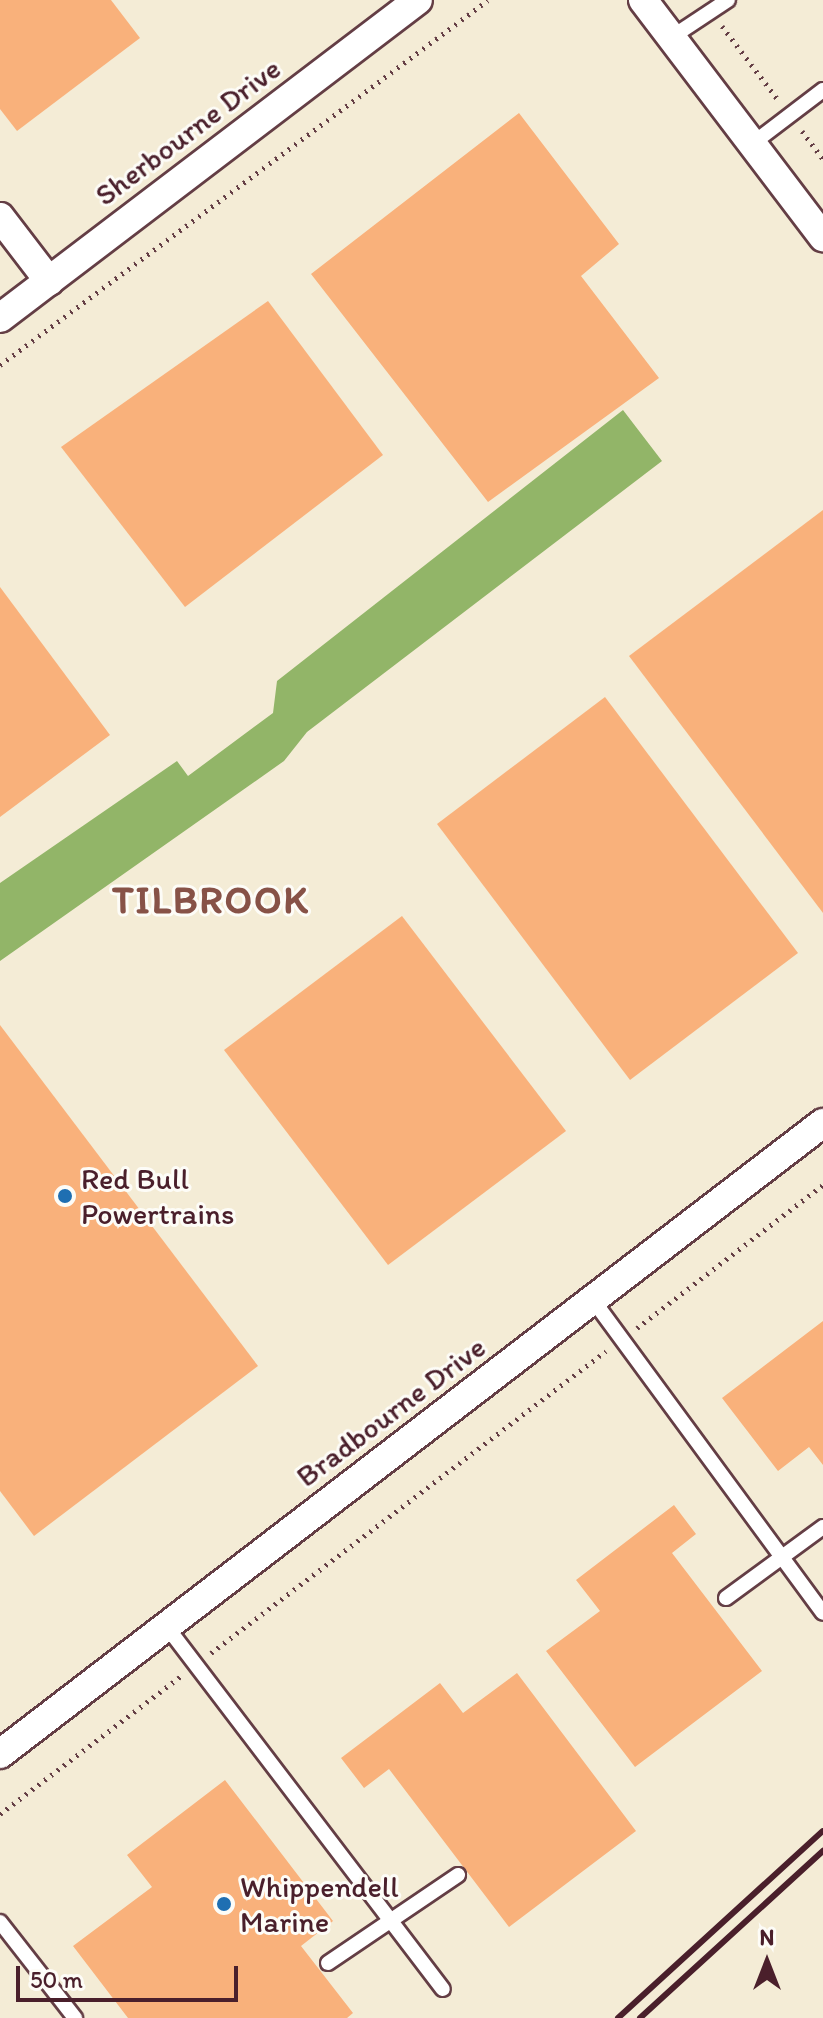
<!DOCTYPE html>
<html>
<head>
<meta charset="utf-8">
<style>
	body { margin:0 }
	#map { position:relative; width:823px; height:2018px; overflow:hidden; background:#f4ecd6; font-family:Itim,sans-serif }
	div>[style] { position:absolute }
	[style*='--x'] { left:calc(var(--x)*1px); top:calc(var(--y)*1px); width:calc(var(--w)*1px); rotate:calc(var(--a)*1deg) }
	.forest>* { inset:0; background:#92b568 }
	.building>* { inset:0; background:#f9b17b }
	.path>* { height:5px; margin-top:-2.5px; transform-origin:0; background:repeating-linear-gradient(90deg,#643e45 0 2px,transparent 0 8px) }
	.roads { filter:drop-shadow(2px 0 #643e45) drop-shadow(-2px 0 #643e45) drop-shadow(0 2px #643e45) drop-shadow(0 -2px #643e45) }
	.service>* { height:14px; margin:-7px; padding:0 7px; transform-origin:7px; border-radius:7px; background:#fff }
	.minor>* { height:28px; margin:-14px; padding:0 14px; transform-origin:14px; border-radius:14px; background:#fff }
	.rail>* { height:6px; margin:-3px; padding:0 3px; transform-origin:3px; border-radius:3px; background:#4a1f2b }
	.dots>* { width:22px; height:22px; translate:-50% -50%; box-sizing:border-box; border:4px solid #fdfcf7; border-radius:50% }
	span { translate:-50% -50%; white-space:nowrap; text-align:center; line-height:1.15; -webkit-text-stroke:6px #fdfcf7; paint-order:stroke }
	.street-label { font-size:30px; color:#4a1f2b }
	.poi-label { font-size:30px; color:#4a1f2b }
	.left { translate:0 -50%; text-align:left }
	.district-label { font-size:38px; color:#875247; font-weight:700; letter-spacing:2px }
	.north { position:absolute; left:727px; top:1922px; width:80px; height:80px; -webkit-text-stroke:6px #fdfcf7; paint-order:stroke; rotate:0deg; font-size:22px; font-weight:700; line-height:32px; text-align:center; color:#4a1f2b }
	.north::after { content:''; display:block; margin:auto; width:28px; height:36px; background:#4a1f2b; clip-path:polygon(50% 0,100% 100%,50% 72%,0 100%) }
	.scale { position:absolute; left:16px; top:1966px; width:222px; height:36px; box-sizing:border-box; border:4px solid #4a1f2b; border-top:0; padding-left:10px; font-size:24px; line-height:28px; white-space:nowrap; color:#4a1f2b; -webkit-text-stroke:6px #fdfcf7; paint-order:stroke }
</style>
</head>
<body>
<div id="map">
	<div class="forest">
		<div style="clip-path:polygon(623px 410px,662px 461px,307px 732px,284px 761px,0 961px,0 883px,177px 761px,188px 776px,273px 713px,277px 681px)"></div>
	</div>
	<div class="building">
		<div style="clip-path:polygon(0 0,111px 0,140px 38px,17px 131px,0 109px)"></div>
		<div style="clip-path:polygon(519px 113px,619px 244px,581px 276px,659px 378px,488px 502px,311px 274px)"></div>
		<div style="clip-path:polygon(268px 301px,383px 455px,185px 607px,61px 447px)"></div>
		<div style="clip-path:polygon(823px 510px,823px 913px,629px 656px)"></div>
		<div style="clip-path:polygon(0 587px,110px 735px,0 817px)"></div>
		<div style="clip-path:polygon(605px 697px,798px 953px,630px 1080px,437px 824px)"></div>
		<div style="clip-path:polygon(402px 916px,566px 1131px,388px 1265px,224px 1050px)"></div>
		<div style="clip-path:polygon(0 1025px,258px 1366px,34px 1536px,0 1491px)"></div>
		<div style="clip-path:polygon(823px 1321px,823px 1465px,809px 1447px,778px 1471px,722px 1398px)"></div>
		<div style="clip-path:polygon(674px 1505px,696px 1534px,672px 1553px,762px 1671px,635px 1767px,546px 1651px,600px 1611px,576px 1580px)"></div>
		<div style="clip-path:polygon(517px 1673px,636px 1831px,509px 1927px,389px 1769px,364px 1788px,341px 1758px,440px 1683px,463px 1713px)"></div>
		<div style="clip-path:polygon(225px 1780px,333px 1921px,301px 1946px,353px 2013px,347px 2018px,128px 2018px,73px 1946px,152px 1887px,127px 1855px)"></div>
	</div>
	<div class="path">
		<div style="--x:722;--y:26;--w:94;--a:52.8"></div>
		<div style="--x:802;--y:131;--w:35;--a:53"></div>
		<div style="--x:0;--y:365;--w:609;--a:-36.79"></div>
		<div style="--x:637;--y:1328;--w:235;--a:-37.6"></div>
		<div style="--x:211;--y:1653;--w:497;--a:-37.4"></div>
		<div style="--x:0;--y:1814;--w:228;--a:-37.3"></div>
	</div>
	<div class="roads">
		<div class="service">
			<div style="--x:672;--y:37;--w:67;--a:-33.5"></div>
			<div style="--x:752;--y:144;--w:89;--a:-37.3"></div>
			<div style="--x:593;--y:1300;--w:388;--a:53.7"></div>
			<div style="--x:726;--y:1598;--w:120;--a:-36.2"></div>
			<div style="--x:167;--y:1627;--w:455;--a:52.7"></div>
			<div style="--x:0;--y:1922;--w:122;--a:52"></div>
			<div style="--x:328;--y:1963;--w:157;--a:-34.1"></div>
		</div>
		<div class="minor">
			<div style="--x:643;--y:0;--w:298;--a:52.8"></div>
			<div style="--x:0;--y:217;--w:81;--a:52.6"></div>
			<div style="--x:0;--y:318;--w:525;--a:-37.26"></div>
			<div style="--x:0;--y:1754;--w:1037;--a:-37.48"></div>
		</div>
	</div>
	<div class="rail">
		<div style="--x:618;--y:2018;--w:277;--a:-42.4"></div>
		<div style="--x:640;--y:2018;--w:248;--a:-42.4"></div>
	</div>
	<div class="dots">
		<div style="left:65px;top:1196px;background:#1f6fb2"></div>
		<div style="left:224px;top:1904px;background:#1f6fb2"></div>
	</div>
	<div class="street-label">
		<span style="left:188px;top:132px;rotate:-37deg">Sherbourne Drive</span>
		<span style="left:391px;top:1412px;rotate:-37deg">Bradbourne Drive</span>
	</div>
	<div class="poi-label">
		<span class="left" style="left:81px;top:1196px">Red Bull<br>Powertrains</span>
		<span class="left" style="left:240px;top:1904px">Whippendell<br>Marine</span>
	</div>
	<div class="district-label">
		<span style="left:211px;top:901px">TILBROOK</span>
	</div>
	<div class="north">N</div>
	<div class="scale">50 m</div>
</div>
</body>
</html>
